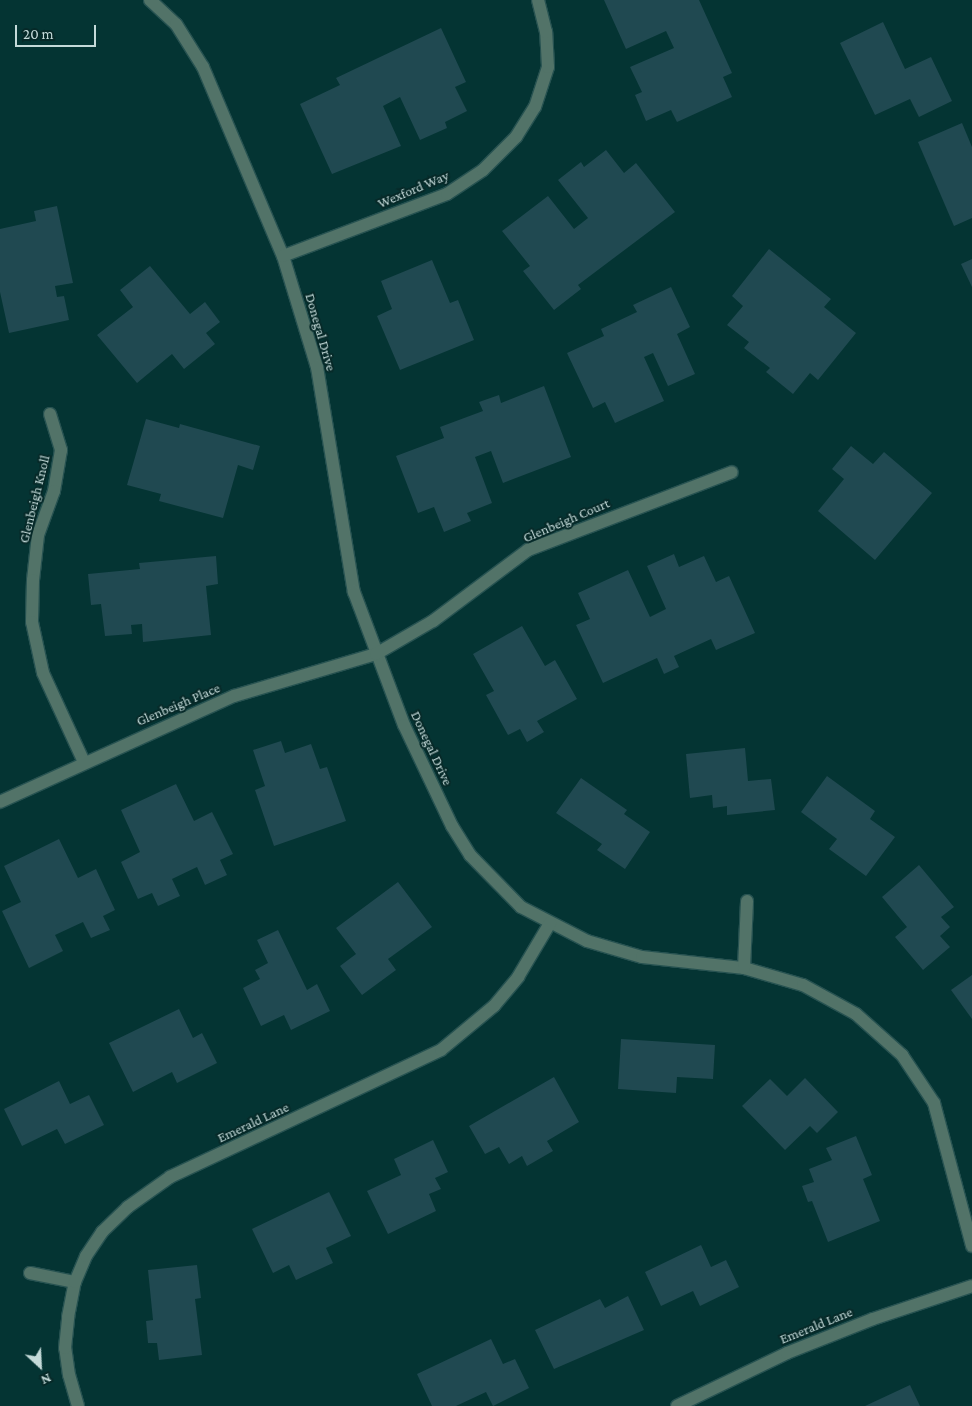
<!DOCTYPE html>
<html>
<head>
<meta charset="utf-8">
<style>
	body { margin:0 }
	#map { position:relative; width:972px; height:1406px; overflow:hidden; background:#043433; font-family:"Crimson Pro",serif }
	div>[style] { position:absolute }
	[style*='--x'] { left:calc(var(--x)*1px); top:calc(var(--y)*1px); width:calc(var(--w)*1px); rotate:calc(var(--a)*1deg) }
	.building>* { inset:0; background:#204951 }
	.roads { filter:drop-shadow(1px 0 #275251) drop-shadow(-1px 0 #275251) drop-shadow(0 1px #275251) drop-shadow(0 -1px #275251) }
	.minor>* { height:12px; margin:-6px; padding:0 6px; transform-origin:6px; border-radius:6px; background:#527368 }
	span { translate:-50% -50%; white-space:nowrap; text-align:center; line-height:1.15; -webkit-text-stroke:4px #062928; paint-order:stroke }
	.street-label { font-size:14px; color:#c4dad9 }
	.north { position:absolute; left:15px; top:1341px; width:50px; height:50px; -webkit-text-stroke:4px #062928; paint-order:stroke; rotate:155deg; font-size:14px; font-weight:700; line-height:20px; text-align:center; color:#c4dad9 }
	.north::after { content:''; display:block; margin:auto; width:18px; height:22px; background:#c4dad9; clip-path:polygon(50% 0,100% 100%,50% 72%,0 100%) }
	.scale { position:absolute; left:15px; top:25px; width:81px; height:22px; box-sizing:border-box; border:2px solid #c4dad9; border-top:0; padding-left:6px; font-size:15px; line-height:18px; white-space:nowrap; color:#c4dad9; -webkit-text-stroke:4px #062928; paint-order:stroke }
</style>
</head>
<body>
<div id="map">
	<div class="building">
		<div style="clip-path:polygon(604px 0,699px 0,732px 73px,723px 77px,732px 97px,677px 122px,671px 110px,646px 121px,635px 95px,642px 92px,630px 67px,674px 48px,666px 31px,626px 49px)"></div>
		<div style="clip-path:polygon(883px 22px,905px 69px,931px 57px,952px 101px,919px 117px,910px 99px,875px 115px,840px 43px)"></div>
		<div style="clip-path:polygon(441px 28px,466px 82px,455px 87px,467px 111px,445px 122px,447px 128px,420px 140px,400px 97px,383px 106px,401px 146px,332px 174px,300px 104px,340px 85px,336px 78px)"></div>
		<div style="clip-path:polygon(962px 123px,972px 147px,972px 218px,954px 226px,918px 142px)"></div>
		<div style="clip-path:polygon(606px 150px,624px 173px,636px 163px,675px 212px,578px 285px,581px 289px,554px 310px,523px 271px,530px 266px,502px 231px,548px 196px,574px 229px,588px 218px,558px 180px,581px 162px,584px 167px)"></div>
		<div style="clip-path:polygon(57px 206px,73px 283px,55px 286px,57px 297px,64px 296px,69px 320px,9px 333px,0 292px,0 229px,36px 221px,34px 211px)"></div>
		<div style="clip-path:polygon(769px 249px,831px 299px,824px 307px,856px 333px,818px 380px,810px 373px,793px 394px,766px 372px,770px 368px,744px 348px,749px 342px,727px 325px,743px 306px,732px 296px)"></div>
		<div style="clip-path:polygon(972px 259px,972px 287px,961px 264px)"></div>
		<div style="clip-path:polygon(432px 260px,450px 303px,458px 300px,474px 340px,400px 370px,377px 316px,392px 309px,381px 281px)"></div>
		<div style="clip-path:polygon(150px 266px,190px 314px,205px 302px,220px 322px,206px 333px,215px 344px,184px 369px,172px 354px,137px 383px,97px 335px,133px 307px,120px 290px)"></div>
		<div style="clip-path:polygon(671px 287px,690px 327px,677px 334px,695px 374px,668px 386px,653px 353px,644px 357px,664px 401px,615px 423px,605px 402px,593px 408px,567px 353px,604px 336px,601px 329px,637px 312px,633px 305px)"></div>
		<div style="clip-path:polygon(544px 386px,571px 457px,503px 483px,491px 451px,475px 457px,492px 503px,467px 513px,471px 521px,444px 532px,434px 507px,418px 513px,396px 456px,444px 438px,440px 427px,483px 411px,479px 402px,499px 395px,501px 403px)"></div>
		<div style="clip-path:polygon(146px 419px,179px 428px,180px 424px,260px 446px,253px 470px,238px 465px,223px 518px,159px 501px,161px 494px,127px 485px)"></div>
		<div style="clip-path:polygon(851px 446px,873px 464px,884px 452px,932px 493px,875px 560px,818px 511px,844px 479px,832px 469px)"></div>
		<div style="clip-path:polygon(674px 554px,679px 567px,704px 556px,716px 582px,729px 576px,755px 633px,716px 650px,711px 639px,674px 656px,679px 667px,664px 674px,657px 658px,603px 683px,576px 625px,590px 619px,578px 593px,628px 570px,650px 617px,666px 609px,647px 566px)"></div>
		<div style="clip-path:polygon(216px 556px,218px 584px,206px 586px,211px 635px,143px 642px,142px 624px,131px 625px,132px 634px,105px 636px,101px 604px,91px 605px,88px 574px,140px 569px,139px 563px)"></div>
		<div style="clip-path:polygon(522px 626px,545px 666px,555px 660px,577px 699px,537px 721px,544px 732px,527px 742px,520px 729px,508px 735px,486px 695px,494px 691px,473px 654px)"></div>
		<div style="clip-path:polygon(281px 741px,285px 753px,311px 744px,320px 769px,327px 767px,346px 821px,274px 846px,255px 790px,265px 786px,253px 750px)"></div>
		<div style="clip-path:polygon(745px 748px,748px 781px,771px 779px,775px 810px,727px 815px,727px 806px,713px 808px,712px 795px,690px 798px,686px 754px)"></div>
		<div style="clip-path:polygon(827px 776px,875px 811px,870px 819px,895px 837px,866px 876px,829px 849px,837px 839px,801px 812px)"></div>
		<div style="clip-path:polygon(581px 778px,627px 810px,624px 814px,650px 832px,625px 869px,597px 850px,602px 844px,556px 813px)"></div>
		<div style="clip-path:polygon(176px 784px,194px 821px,212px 812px,233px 854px,220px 860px,227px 875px,205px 885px,197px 867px,172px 879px,180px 896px,158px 906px,152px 893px,138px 899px,121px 862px,140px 852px,121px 810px)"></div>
		<div style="clip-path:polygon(59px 839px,78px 878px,96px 869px,115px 910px,103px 916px,110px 930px,91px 938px,83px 922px,55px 935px,63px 951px,29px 968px,2px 911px,21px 902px,4px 866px)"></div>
		<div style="clip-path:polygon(919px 865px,954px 907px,941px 917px,950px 927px,940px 936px,950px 947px,923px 970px,895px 937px,907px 927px,882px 897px)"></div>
		<div style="clip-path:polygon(398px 882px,432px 927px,388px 959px,396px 970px,362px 995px,340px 966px,356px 954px,336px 928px)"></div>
		<div style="clip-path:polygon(278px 930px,307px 990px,317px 984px,330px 1011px,291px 1030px,284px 1015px,261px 1026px,243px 988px,260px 979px,255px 970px,268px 963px,257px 940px)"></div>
		<div style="clip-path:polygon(972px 975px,972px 1019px,951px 990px)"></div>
		<div style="clip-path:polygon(179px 1009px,193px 1038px,202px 1033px,217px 1063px,177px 1083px,172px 1072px,133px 1092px,109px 1043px)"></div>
		<div style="clip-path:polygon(621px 1039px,715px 1045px,713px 1079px,677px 1077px,676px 1093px,618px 1089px)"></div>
		<div style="clip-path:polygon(554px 1077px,579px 1122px,547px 1141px,553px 1151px,527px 1166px,522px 1156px,509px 1164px,499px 1147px,485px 1154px,469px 1126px)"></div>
		<div style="clip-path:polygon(805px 1078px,838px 1112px,817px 1133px,810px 1126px,785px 1150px,742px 1106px,770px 1079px,787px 1096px)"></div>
		<div style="clip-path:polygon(59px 1081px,70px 1104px,89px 1095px,104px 1125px,65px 1144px,57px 1129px,22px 1146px,4px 1109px)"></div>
		<div style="clip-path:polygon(856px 1136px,872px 1175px,863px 1179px,880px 1221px,828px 1242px,812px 1201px,808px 1202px,802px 1186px,814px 1182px,809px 1169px,832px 1160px,826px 1148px)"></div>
		<div style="clip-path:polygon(433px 1140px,448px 1172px,435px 1178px,441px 1189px,429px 1194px,436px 1211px,388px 1234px,367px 1191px,401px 1175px,394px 1159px)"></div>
		<div style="clip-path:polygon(329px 1192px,351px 1236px,326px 1248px,333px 1263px,296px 1280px,289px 1265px,273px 1273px,252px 1229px)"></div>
		<div style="clip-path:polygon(701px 1245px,711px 1267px,726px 1260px,739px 1287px,700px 1306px,693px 1291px,661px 1306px,645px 1272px)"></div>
		<div style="clip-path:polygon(197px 1265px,201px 1298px,195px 1299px,202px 1355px,159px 1360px,157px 1343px,148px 1343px,146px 1321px,153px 1320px,148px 1270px)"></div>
		<div style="clip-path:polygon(628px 1296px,644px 1330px,554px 1369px,535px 1330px,600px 1299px,605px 1308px)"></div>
		<div style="clip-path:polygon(491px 1339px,503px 1364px,515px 1359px,529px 1388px,493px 1406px,486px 1392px,456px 1406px,432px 1406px,417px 1374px)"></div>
		<div style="clip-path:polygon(910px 1385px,920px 1406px,865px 1406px)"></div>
	</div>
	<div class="roads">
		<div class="minor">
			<div style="--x:150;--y:0;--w:35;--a:43"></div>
			<div style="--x:176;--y:24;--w:51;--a:57.9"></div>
			<div style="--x:203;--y:67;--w:205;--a:67.1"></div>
			<div style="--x:283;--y:256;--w:116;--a:73"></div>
			<div style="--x:317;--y:367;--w:228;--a:80.7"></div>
			<div style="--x:354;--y:592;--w:142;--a:69.4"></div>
			<div style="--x:404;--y:725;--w:112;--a:64.6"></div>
			<div style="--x:452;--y:826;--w:34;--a:58"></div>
			<div style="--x:470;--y:855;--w:73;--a:45.6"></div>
			<div style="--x:521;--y:907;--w:74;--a:27.3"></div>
			<div style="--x:587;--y:941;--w:57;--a:16.2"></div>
			<div style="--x:642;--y:957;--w:103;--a:6.2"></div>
			<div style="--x:744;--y:968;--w:61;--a:16.1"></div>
			<div style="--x:803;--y:985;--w:60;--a:28.7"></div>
			<div style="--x:856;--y:1014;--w:62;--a:41.7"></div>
			<div style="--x:902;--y:1055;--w:58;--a:56.3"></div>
			<div style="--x:934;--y:1103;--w:148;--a:75.1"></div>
			<div style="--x:283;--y:256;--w:175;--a:-20.7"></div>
			<div style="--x:447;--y:194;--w:43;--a:-33.7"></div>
			<div style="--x:483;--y:170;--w:47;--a:-45"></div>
			<div style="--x:516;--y:137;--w:36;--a:-58"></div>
			<div style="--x:535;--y:107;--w:42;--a:-72"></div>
			<div style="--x:548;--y:67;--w:35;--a:-93"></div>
			<div style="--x:546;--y:32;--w:33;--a:-104"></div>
			<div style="--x:50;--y:414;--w:38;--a:73"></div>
			<div style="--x:61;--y:450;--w:42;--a:99.7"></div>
			<div style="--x:54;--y:491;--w:47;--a:110"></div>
			<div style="--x:38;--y:535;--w:45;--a:96.3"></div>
			<div style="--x:33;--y:580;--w:42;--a:91.4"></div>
			<div style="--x:32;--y:622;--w:52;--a:77.8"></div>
			<div style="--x:43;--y:673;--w:98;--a:65.3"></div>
			<div style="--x:0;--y:802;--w:257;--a:-24.4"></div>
			<div style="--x:234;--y:696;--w:148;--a:-16.5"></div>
			<div style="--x:376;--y:654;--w:66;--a:-30.1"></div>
			<div style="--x:433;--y:621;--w:119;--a:-36.8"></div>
			<div style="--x:528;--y:550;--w:218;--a:-20.9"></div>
			<div style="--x:744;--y:968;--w:67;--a:-87.4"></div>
			<div style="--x:30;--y:1273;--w:46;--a:11.3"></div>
			<div style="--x:78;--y:1406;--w:32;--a:-106"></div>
			<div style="--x:69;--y:1375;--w:27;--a:-98"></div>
			<div style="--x:65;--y:1348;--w:31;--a:-84"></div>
			<div style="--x:68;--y:1317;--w:36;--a:-79"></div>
			<div style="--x:75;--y:1282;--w:28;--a:-67"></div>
			<div style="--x:86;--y:1256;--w:29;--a:-56"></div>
			<div style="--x:102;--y:1232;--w:36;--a:-44"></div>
			<div style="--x:128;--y:1207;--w:52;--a:-35.5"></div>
			<div style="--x:170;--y:1177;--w:299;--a:-25.1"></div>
			<div style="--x:441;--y:1050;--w:69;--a:-39.7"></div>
			<div style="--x:494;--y:1006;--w:38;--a:-50"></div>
			<div style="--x:518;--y:977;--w:63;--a:-59.3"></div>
			<div style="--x:677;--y:1406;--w:122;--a:-25.7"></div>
			<div style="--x:787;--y:1353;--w:92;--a:-21.6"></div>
			<div style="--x:873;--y:1319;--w:104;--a:-18.4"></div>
		</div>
	</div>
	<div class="street-label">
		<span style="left:413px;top:189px;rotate:-23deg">Wexford Way</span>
		<span style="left:321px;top:332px;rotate:74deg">Donegal Drive</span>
		<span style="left:34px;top:499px;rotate:-76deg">Glenbeigh Knoll</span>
		<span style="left:566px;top:520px;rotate:-23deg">Glenbeigh Court</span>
		<span style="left:178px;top:704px;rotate:-23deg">Glenbeigh Place</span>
		<span style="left:432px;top:748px;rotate:65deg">Donegal Drive</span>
		<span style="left:253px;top:1122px;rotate:-25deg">Emerald Lane</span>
		<span style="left:816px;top:1325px;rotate:-22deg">Emerald Lane</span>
	</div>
	<div class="north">N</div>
	<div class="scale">20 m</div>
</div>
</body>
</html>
